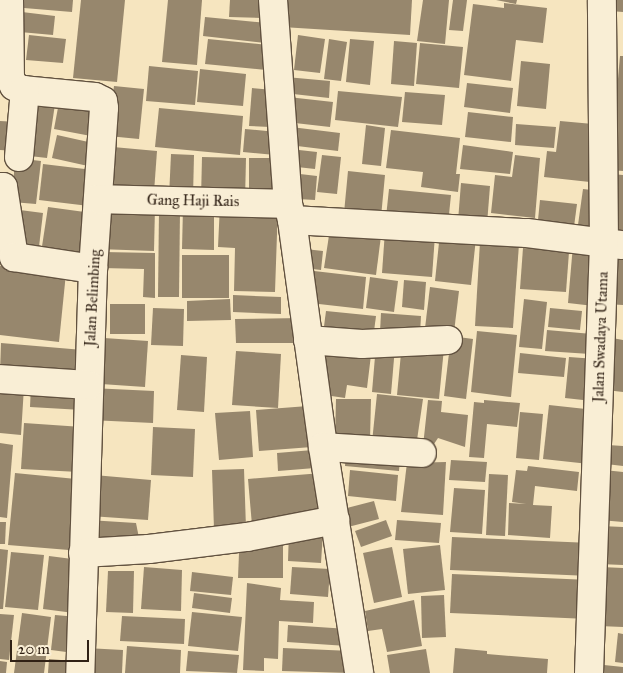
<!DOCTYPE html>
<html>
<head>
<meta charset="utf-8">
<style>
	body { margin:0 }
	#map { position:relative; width:623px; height:673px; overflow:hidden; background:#f6e5bf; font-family:"IM FELL Great Primer",serif }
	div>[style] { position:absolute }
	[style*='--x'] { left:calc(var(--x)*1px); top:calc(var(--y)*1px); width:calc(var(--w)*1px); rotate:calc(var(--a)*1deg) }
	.building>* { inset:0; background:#97876d }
	.roads { filter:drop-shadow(1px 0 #625240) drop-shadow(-1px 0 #625240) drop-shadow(0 1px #625240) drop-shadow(0 -1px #625240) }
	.minor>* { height:28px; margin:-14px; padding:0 14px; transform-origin:14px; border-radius:14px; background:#f9eed5 }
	span { translate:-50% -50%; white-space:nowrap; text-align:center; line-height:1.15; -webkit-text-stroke:4.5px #f9eed5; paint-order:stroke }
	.street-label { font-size:15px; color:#302115 }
	.scale { position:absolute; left:10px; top:640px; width:79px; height:22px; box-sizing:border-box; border:2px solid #302115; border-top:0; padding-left:6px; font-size:15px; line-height:18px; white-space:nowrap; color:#302115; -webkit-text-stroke:4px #f9eed5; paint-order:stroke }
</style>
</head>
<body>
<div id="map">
	<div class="building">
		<div style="clip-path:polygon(24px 0,73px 0,72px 12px,24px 8px)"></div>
		<div style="clip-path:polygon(81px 0,125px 0,117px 82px,73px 78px)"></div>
		<div style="clip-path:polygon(168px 0,202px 0,197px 65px,162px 62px)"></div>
		<div style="clip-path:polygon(230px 0,263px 0,262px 18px,229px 17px)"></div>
		<div style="clip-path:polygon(287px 0,412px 0,410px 35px,282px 27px)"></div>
		<div style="clip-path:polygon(423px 0,449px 0,445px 44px,417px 41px)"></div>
		<div style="clip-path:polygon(453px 0,467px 0,463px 31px,449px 30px)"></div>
		<div style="clip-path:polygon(496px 0,517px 0,516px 4px)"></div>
		<div style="clip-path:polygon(611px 0,623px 0,623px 12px,610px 11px)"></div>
		<div style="clip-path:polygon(504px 3px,547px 8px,543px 43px,516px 40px,511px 81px,464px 75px,473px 4px,504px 8px)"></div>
		<div style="clip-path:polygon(22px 12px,55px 16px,53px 35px,20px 32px)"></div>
		<div style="clip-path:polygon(205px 17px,267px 23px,265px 43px,203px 36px)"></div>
		<div style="clip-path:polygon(29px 35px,66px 39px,63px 63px,26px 60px)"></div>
		<div style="clip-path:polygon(298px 35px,325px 39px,320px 73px,294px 70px)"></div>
		<div style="clip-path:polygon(208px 39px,268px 45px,266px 70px,205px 64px)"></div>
		<div style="clip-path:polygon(329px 39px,347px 42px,341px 81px,324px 79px)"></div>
		<div style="clip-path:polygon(350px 39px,374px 41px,370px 85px,346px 82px)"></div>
		<div style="clip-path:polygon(394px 41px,417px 43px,414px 86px,391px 84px)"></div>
		<div style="clip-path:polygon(420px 43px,463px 47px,459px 88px,416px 84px)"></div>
		<div style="clip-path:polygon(620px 56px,623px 56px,623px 171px,610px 170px)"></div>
		<div style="clip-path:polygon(521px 61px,550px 64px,546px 109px,517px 106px)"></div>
		<div style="clip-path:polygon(149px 66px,198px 71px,195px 105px,146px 101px)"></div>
		<div style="clip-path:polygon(200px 69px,246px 74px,243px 106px,197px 102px)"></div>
		<div style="clip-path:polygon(286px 77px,330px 81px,329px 98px,284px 93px)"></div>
		<div style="clip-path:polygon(467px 83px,513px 88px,510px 113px,464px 107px)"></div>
		<div style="clip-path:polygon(114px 86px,144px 89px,139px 139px,108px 136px)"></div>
		<div style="clip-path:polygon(252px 88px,273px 90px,270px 127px,249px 126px)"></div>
		<div style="clip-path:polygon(338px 91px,402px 97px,398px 127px,335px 120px)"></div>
		<div style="clip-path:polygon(405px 92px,445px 95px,442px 125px,402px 122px)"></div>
		<div style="clip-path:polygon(60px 97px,97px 105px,91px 136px,54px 129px)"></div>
		<div style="clip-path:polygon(288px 97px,333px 102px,330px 127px,286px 122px)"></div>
		<div style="clip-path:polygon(29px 101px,55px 104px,47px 158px,21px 155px)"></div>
		<div style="clip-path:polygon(159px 108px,243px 116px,240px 155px,155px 147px)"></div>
		<div style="clip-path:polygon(468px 112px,513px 117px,511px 142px,465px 137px)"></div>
		<div style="clip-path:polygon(0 121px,18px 122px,16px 151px,0 150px)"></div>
		<div style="clip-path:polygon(560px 121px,604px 125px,599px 183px,544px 177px,547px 151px,556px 152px)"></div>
		<div style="clip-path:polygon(516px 124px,556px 127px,554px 148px,515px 145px)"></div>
		<div style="clip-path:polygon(366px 125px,385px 128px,381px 166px,362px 164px)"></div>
		<div style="clip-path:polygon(291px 127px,340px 133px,338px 151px,289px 145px)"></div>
		<div style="clip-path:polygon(245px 129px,277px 132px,275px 155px,243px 152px)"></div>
		<div style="clip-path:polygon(391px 130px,460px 138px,456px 174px,460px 174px,458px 192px,421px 187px,423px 172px,386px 168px)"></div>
		<div style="clip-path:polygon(57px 135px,93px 143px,88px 166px,52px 158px)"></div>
		<div style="clip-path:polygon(463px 145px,513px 152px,510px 174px,460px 169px)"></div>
		<div style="clip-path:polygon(113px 147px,157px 151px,154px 192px,110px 189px)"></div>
		<div style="clip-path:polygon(290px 149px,317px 152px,315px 169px,288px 166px)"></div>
		<div style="clip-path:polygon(171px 154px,194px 155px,193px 197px,169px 197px)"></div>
		<div style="clip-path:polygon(322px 155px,341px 157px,337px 194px,317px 192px)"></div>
		<div style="clip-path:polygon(515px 155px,540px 158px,535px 218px,491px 213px,495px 175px,512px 177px)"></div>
		<div style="clip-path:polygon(202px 157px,246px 158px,245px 200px,201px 199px)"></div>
		<div style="clip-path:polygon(15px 158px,41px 161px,36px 204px,12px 202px)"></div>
		<div style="clip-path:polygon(249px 158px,281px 158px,280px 199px,249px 199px)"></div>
		<div style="clip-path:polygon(43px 164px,93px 170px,89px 206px,39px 200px)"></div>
		<div style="clip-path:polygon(348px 171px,385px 175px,381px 217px,344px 213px)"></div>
		<div style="clip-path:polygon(300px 174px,317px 176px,315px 200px,298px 199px)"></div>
		<div style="clip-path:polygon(611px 174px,623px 175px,623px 240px,607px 239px)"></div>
		<div style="clip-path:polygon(461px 183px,490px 186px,487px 224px,458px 221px)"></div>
		<div style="clip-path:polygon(389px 189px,451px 195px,448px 224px,386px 217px)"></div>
		<div style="clip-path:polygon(583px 189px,600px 191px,594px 234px,577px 232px)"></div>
		<div style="clip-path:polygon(540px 200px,577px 204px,573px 234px,537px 230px)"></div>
		<div style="clip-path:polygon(220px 204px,278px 205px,275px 292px,234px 291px,235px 248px,218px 247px)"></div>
		<div style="clip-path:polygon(100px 205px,155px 207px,154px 251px,98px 249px)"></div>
		<div style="clip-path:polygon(48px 207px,92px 213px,86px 259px,41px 253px)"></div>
		<div style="clip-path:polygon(183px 208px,214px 208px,214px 250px,182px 249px)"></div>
		<div style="clip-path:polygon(12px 209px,43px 213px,38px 255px,20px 253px)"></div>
		<div style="clip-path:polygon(159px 210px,180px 210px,179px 297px,158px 297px)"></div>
		<div style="clip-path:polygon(330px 229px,381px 236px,376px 275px,324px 268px)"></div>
		<div style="clip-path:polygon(385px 231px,435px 235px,432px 277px,382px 273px)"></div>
		<div style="clip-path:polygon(440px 233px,476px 238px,471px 285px,435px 281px)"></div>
		<div style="clip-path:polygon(480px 242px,519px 244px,513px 328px,475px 326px)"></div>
		<div style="clip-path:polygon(573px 245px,599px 247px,594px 306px,568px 303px)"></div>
		<div style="clip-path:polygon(523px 248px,569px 252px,566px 292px,520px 289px)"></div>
		<div style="clip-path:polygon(305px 249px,323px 251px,321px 270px,304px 268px)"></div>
		<div style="clip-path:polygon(103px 252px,155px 253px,155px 298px,143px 297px,144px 269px,102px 268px)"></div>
		<div style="clip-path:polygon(608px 253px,623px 254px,623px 305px,605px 304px)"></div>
		<div style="clip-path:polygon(182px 255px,229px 255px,229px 298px,182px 298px)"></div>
		<div style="clip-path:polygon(0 266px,66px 273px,59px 342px,0 335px)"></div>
		<div style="clip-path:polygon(314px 271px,366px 277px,363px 309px,310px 303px)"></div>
		<div style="clip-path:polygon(370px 277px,398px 281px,394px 312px,366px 308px)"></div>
		<div style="clip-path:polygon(404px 280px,426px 282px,424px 310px,402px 307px)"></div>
		<div style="clip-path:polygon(430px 287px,459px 291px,454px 332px,425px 328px)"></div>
		<div style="clip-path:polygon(233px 295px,281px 297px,281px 314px,233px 312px)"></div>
		<div style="clip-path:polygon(230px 299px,231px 320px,187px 321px,187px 301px)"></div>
		<div style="clip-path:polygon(524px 299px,547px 302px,542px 349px,519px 347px)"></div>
		<div style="clip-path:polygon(110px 304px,145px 304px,145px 334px,110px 334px)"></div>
		<div style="clip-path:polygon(153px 308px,184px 309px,183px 346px,151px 345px)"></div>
		<div style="clip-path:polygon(550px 308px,582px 311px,580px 330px,548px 327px)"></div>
		<div style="clip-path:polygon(326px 311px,376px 316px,373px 339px,323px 334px)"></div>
		<div style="clip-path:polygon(381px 313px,421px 316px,420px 335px,380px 332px)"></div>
		<div style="clip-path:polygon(303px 318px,303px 343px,236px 343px,235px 319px)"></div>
		<div style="clip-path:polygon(547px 330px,592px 334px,590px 354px,545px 351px)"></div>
		<div style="clip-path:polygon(477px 331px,517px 335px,511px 397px,471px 392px)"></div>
		<div style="clip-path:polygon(451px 336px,473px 339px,466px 399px,444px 396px)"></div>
		<div style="clip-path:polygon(104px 338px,148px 341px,145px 387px,101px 384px)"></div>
		<div style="clip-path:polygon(612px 338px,623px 340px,623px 392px,606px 390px)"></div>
		<div style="clip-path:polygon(1px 343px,83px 350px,81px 380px,0 373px)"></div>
		<div style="clip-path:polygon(402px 343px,444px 348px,439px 399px,397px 395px)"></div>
		<div style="clip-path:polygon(324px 344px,371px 355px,367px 388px,347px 385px,345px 398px,318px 394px)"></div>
		<div style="clip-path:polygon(376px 345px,395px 347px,391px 394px,372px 392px)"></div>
		<div style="clip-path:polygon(236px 351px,281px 354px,278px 408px,232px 405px)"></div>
		<div style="clip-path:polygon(520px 353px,566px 358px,564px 377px,518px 373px)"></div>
		<div style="clip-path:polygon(181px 355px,207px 357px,204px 412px,177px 410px)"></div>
		<div style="clip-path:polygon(569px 357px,596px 359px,592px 401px,565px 398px)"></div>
		<div style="clip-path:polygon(0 384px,24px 387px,21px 435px,0 433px)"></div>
		<div style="clip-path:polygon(31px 385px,83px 388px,82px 410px,30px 407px)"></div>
		<div style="clip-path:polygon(91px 388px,154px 391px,153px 423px,90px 420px)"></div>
		<div style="clip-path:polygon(377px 394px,423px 399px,417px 440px,372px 442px)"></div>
		<div style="clip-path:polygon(336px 399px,371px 399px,370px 440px,335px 439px)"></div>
		<div style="clip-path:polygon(428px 400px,442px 401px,441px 412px,468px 415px,465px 447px,438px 438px,434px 444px,423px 446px)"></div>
		<div style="clip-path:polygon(484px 400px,520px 403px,517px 427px,487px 424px,484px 458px,469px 457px,474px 402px,484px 403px)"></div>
		<div style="clip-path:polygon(549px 405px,595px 410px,589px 464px,543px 459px)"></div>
		<div style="clip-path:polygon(308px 406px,312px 447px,259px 451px,256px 410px)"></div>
		<div style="clip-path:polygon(250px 411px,253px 457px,219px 460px,215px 413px)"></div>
		<div style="clip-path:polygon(520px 412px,543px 414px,539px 460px,516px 458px)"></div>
		<div style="clip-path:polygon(24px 423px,82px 427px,79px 472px,21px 469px)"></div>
		<div style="clip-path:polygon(153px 427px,195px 429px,193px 477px,151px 475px)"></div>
		<div style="clip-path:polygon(0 443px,13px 445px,7px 518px,0 517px)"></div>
		<div style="clip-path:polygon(608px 445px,623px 446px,623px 466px,606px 464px)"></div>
		<div style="clip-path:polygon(313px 450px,315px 468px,278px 471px,277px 453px)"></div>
		<div style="clip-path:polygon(346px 453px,400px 458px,399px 471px,345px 466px)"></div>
		<div style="clip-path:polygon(451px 460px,487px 462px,485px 482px,449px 480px)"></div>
		<div style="clip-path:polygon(446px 462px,443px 515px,401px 512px,407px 463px)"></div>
		<div style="clip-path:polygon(528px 466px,579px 472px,577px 491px,535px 486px,533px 505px,552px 506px,550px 538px,508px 535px,509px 503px,526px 504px,512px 502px,516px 470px,527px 471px)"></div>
		<div style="clip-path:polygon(244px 469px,246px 528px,214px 529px,212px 470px)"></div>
		<div style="clip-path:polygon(350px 470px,398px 475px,396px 501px,348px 496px)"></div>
		<div style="clip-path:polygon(604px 470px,623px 472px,623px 522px,600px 520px)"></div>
		<div style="clip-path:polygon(15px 473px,76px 479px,69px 550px,8px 545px)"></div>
		<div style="clip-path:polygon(322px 473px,326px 519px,252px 525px,248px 479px)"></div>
		<div style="clip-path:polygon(489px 474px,508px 475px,505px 536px,486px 535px)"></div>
		<div style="clip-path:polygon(94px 475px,151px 480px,148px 520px,90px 516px)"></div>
		<div style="clip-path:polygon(454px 488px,485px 490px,482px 534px,450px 532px)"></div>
		<div style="clip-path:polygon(374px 501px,379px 519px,348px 527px,343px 509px)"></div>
		<div style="clip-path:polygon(88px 520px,136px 523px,140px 543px,86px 544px)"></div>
		<div style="clip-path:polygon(386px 520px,392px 536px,361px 547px,355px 531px)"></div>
		<div style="clip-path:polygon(397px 520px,441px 523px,439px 543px,395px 540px)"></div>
		<div style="clip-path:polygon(0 522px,6px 522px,5px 544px,0 544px)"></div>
		<div style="clip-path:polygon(601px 526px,623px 527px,623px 565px,599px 564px)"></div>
		<div style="clip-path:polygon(289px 531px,323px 532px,321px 563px,288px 561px)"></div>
		<div style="clip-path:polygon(452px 537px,591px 543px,590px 576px,450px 570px)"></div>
		<div style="clip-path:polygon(283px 538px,283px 578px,238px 578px,239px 553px)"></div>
		<div style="clip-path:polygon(440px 545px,445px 590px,408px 594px,403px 549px)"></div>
		<div style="clip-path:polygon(392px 547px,402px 597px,374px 603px,363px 553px)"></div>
		<div style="clip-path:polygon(0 549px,8px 550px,3px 609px,0 609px)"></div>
		<div style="clip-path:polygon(11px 552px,44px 555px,38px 610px,5px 607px)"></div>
		<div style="clip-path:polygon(49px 556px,80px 560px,74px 613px,43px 609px)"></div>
		<div style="clip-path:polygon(144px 567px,182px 570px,181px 611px,141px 609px)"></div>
		<div style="clip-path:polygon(292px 567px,330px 569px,328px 597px,290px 594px)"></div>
		<div style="clip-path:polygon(601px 567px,623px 568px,623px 627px,599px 626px)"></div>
		<div style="clip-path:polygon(108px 571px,134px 571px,133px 613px,106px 612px)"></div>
		<div style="clip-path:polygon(192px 572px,233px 577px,231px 595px,190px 591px)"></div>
		<div style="clip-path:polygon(452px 574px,590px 580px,588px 619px,450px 613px)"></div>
		<div style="clip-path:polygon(247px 583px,281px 588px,280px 600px,314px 602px,313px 623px,279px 621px,278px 659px,264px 658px,264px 671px,243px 670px)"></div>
		<div style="clip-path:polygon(194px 593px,232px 598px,230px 613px,192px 608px)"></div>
		<div style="clip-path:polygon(444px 595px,446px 637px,422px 638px,421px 596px)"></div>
		<div style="clip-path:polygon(414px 600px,422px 646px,387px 652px,382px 629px,368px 631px,365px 611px)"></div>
		<div style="clip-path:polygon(192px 612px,242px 617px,238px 651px,188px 646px)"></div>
		<div style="clip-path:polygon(22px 613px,51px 617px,44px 673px,14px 673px)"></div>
		<div style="clip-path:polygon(0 614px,14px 615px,9px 660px,0 659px)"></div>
		<div style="clip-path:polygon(55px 615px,78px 617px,74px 653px,51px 650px)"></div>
		<div style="clip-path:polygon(122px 616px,185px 619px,184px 644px,120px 641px)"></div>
		<div style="clip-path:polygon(288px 625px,348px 629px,347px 646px,287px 642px)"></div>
		<div style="clip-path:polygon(618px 633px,623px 634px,623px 663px,615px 662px)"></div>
		<div style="clip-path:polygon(127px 646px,181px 650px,180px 673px,125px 673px)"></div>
		<div style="clip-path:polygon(86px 648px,123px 650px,122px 673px,84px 673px)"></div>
		<div style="clip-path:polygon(283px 648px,351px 651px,350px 673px,282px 671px)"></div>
		<div style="clip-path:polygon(455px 648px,487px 651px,487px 654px,548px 659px,547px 673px,453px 673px)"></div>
		<div style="clip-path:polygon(426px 649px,430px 673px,390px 673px,387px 655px)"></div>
		<div style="clip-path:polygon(188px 651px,239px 655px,237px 673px,186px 671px)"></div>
		<div style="clip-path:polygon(49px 659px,73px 661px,71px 673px,48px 673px)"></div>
		<div style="clip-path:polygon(0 661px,7px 662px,6px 673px,0 673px)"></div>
		<div style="clip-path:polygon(604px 665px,623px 667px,623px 673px,603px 673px)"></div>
	</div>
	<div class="roads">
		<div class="minor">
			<div style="--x:9;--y:0;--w:78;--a:89.3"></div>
			<div style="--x:10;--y:78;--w:9;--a:63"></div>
			<div style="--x:14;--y:86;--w:9;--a:27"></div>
			<div style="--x:22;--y:90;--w:73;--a:5.5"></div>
			<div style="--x:95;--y:97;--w:9;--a:27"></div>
			<div style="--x:103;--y:101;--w:7;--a:82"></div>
			<div style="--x:104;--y:108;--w:161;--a:93.9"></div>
			<div style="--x:93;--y:269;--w:404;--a:91.8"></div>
			<div style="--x:273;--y:0;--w:205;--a:85.8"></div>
			<div style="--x:288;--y:204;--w:16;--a:76"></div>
			<div style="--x:292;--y:220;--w:229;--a:82.2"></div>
			<div style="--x:323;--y:447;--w:229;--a:80.9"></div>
			<div style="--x:19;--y:157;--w:67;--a:-84.9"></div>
			<div style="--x:0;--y:187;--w:3;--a:0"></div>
			<div style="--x:3;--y:187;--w:71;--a:81.1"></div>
			<div style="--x:14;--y:257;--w:80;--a:8.6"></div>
			<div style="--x:98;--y:199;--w:190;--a:1.5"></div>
			<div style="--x:292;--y:220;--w:235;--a:3.2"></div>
			<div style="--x:527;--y:233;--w:96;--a:7.2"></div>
			<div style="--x:308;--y:340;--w:54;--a:4.2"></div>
			<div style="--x:362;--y:344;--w:86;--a:-2.7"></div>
			<div style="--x:0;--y:379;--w:89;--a:3.9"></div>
			<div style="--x:323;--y:447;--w:99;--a:3.5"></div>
			<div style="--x:83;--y:553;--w:66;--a:-3.5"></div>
			<div style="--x:149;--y:549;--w:99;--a:-7"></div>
			<div style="--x:247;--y:537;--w:90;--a:-10.9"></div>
			<div style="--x:589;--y:673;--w:429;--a:-88"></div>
			<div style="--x:604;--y:244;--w:244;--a:-90.5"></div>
		</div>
	</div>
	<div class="street-label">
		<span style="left:193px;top:201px;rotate:1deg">Gang Haji Rais</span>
		<span style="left:93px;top:298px;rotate:-87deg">Jalan Belimbing</span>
		<span style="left:601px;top:337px;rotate:-88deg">Jalan Swadaya Utama</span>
	</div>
	<div class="scale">20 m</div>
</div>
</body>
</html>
